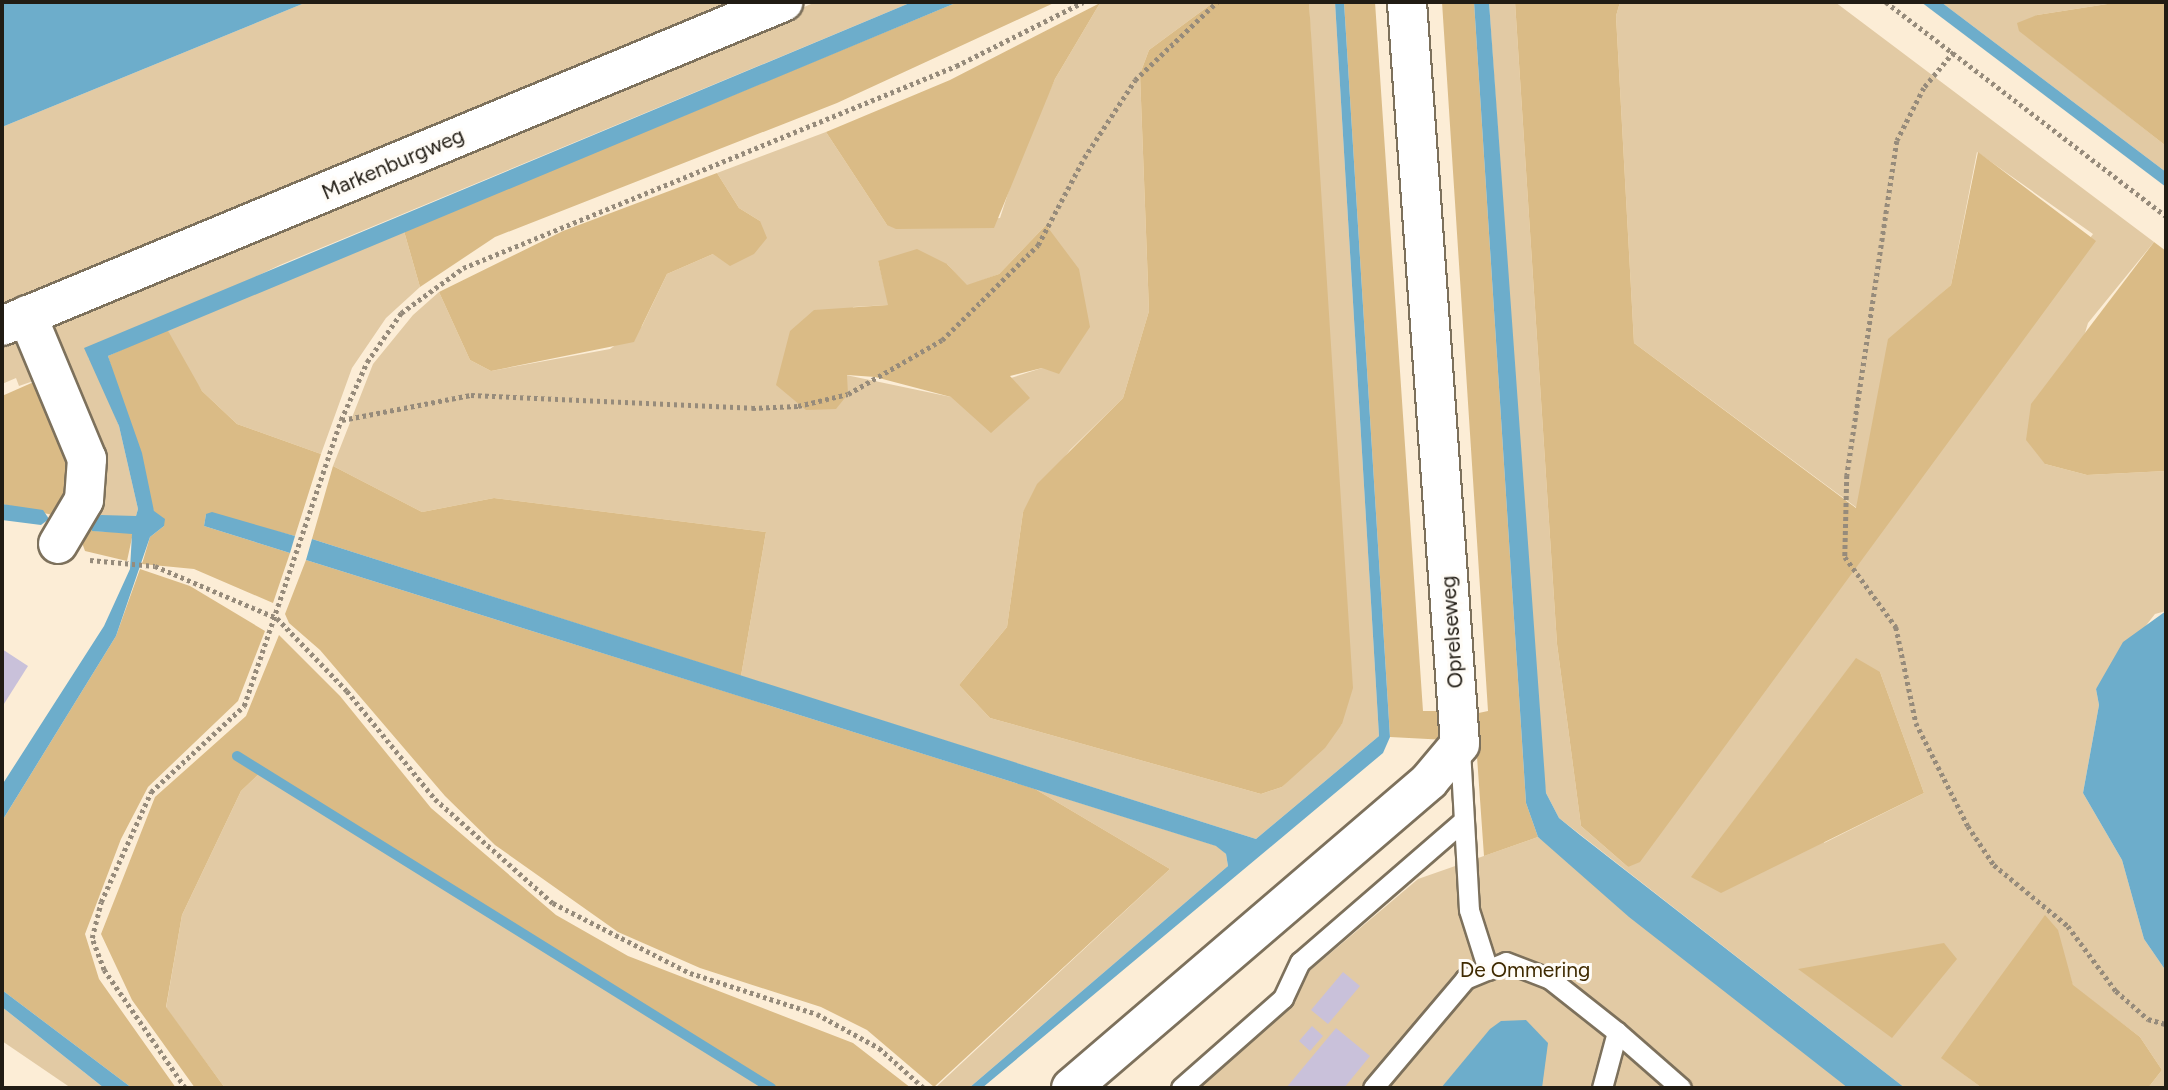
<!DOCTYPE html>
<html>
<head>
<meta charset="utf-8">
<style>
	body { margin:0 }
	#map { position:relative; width:2168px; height:1090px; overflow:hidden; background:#fcedd6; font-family:Figtree,sans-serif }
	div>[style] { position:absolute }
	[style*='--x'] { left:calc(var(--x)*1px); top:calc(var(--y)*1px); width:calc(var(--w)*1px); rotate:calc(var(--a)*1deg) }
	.green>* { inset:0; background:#e2caa4 }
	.forest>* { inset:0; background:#dabb86 }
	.water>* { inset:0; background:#6dadcb }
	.stream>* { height:10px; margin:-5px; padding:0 5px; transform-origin:5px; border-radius:5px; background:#6dadcb }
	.building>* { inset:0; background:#c9c1da }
	.path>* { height:4.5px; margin-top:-2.25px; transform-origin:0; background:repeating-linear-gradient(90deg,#968b7b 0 3.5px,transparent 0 7px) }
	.roads { filter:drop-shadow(2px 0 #7d715c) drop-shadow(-2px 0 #7d715c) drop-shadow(0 2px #7d715c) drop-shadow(0 -2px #7d715c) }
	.service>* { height:19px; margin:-9.5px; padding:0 9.5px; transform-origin:9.5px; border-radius:9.5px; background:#fff }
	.minor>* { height:38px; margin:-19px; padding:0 19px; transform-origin:19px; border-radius:19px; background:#fff }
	span { translate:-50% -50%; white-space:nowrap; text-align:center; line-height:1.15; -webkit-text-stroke:6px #fffcf7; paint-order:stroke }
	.street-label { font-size:21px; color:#211c14 }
	.park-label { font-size:21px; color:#3f2a00 }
	.frame { position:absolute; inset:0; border:4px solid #211c14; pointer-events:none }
</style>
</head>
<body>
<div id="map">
	<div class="green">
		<div style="clip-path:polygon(307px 2px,749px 2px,2px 315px,2px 127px)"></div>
		<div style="clip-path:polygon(816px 2px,912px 2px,280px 265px,88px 358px,93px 360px,119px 426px,138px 509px,136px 516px,93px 520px,50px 336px,52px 319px)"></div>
		<div style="clip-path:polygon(evenodd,1214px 2px,1149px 50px,1140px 74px,1149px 311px,1123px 398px,1070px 450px,1023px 512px,1007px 627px,959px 685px,990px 718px,1261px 794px,1282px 787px,1342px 724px,1309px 2px,1335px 2px,1379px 736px,1256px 839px,741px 676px,766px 532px,494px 498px,422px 512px,333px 466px,373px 364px,413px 315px,439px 292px,470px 360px,491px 371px,610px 349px,642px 326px,667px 274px,713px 254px,760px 221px,739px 208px,717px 173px,826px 132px,887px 225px,1000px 218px,1020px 156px,1055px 79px,1100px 3px,1214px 2px,1046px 225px,1042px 368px,951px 397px,846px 375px,853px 307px,889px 305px,878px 261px,947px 264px,967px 286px,999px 274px,1046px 225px)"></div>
		<div style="clip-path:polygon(evenodd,1489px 2px,1515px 2px,1557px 644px,1581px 826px,1628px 867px,2093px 234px,1977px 152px,1951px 285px,1941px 294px,1857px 508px,1634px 343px,1616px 16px,1620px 2px,1835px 2px,2154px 242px,2088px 323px,2045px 464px,2087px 475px,2166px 471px,2166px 611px,2155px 614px,2096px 689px,2099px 705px,2083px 793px,2122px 860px,2144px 939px,2166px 971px,2166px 1088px,2148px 1088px,2162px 1070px,2140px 1037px,2073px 986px,2066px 963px,1942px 1058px,1982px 1088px,1905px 1088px,1559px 818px,1546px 793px,1541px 763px,1489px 2px,1880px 672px,1924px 793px,1824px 843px,1880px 672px)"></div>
		<div style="clip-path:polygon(1941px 2px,2120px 2px,2037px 15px,2019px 30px,2166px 146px,2166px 172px)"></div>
		<div style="clip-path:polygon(404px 231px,420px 287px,386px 318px,352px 368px,321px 454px,237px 424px,202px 391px,179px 357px,167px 329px)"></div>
		<div style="clip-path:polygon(24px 339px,45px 377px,19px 386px,16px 378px,2px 384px,2px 340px)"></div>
		<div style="clip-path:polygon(262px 771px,771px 1088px,225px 1088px,166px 1008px,182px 915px,241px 791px)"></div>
		<div style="clip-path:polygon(1035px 789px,1217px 846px,1226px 854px,1228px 866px,969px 1088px,935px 1088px,1170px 869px)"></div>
		<div style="clip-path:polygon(1538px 837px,1871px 1088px,1171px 1088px,1418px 879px)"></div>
		<div style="clip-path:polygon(2px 1007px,104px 1088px,71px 1088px,2px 1041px)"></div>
	</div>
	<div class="forest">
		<div style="clip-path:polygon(958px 2px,1056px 2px,837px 103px,495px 237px,420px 287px,404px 231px)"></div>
		<div style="clip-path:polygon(1214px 2px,1309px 2px,1353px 688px,1342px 724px,1325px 748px,1282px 787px,1261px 794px,990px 718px,959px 685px,1007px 627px,1023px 512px,1037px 484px,1123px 398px,1149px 311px,1140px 74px,1149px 50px)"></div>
		<div style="clip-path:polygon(1344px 2px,1375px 2px,1423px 711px,1448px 711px,1447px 740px,1390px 737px)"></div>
		<div style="clip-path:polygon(1442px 2px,1474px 2px,1526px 803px,1538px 837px,1484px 856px,1474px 714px,1488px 711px)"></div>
		<div style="clip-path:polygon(1515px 2px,1620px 2px,1616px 16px,1634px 343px,1856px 508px,1888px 339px,1951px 285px,1978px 152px,2096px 241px,1640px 862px,1628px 867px,1581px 826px,1557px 644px)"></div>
		<div style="clip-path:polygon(2120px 2px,2166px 2px,2166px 146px,2019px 31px,2017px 23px,2037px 15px)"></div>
		<div style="clip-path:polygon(1100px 3px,1055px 79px,994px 228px,896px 229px,887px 225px,826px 132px,950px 80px)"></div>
		<div style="clip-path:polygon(717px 173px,739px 208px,760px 221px,767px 238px,754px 254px,730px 266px,713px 254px,667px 274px,634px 342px,491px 371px,470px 360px,439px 292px,563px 231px)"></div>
		<div style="clip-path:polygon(1046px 225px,1079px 269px,1090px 327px,1059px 374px,1042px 368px,1010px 376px,1030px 398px,991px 433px,951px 397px,875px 377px,847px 375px,848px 394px,836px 409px,806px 410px,776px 385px,790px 331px,814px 310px,888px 305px,878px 261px,917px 249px,947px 264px,967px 285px,999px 274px)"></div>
		<div style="clip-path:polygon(2154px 242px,2166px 251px,2166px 471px,2087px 475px,2045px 464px,2026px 440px,2031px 404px)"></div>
		<div style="clip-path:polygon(167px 329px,202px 391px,237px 424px,321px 454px,295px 536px,206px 514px,204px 526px,290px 553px,273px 603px,194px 569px,142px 564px,150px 537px,164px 526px,154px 512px,108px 356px)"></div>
		<div style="clip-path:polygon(45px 377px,77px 457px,62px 517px,2px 504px,2px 396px)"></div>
		<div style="clip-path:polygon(333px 466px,422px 512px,494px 498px,766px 532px,741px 676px,312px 539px)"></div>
		<div style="clip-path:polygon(92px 523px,93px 531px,133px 533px,127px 561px,85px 551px,80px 537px)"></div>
		<div style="clip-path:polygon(306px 560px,1035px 789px,1170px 869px,934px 1087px,867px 1030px,821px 1007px,700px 968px,618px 932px,495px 845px,445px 796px,320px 650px,289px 623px,285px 614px)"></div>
		<div style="clip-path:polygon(140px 569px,190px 586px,265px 631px,238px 701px,148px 787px,121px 839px,85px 934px,99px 979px,176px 1088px,132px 1088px,2px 990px,2px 821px,116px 636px)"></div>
		<div style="clip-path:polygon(279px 635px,340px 696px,431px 808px,556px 915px,628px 956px,853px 1043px,911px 1088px,771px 1088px,262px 771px,241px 791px,182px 915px,166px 1007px,225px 1088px,195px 1088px,132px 1000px,101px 934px,155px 797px,246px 716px)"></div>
		<div style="clip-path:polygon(1856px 658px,1880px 672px,1924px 793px,1721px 893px,1691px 877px)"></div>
		<div style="clip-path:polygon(2045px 915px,2058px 930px,2073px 985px,2140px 1037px,2162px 1070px,2148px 1088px,1982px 1088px,1941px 1058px)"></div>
		<div style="clip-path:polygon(1944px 943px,1957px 959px,1892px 1038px,1798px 969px)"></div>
	</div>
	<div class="water">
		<div style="clip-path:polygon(2px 2px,307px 2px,2px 127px)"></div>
		<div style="clip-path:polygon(912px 2px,958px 2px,108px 356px,142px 453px,154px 511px,165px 519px,164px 526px,150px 537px,116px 636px,2px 821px,2px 785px,104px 626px,130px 569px,132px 534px,92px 531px,92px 520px,101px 515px,136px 516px,138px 509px,119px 426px,84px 348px)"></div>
		<div style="clip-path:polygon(1335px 2px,1344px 2px,1390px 737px,1383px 753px,982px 1088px,969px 1088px,1228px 866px,1226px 854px,1216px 846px,306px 560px,312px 539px,1256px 839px,1379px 736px)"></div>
		<div style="clip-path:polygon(1474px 2px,1489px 2px,1546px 793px,1559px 818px,1580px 835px,1905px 1088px,1848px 1088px,1629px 917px,1538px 837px,1526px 803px)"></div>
		<div style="clip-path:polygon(1921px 2px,1941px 2px,2166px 172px,2166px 187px)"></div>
		<div style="clip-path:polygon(2px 504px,43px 510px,49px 519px,41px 525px,2px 520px)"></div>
		<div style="clip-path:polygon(212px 512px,295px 536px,290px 553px,204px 526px,206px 514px)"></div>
		<div style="clip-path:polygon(2166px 611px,2166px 971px,2144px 939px,2122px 860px,2083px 793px,2099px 705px,2096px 689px,2123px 642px)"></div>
		<div style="clip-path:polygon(2px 990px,132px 1088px,104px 1088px,2px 1007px)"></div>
		<div style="clip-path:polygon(1526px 1020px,1548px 1043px,1542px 1088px,1441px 1088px,1490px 1029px,1501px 1021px)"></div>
	</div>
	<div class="stream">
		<div style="--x:237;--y:756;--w:629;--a:31.87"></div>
	</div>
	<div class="building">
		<div style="clip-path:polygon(2px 649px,28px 666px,2px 707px)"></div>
		<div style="clip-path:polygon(1343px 972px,1360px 986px,1328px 1024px,1311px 1010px)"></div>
		<div style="clip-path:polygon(1312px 1026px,1323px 1036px,1310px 1051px,1299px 1041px)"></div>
		<div style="clip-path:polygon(1336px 1028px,1370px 1056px,1344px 1088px,1286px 1088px)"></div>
	</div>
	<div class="path">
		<div style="--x:1886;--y:2;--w:352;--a:37.4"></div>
		<div style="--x:1954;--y:52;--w:47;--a:129.8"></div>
		<div style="--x:1924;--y:88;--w:59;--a:117"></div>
		<div style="--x:1897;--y:141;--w:338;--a:98.5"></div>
		<div style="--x:1847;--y:475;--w:82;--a:91.4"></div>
		<div style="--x:1845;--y:557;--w:87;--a:53.9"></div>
		<div style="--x:1896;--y:627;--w:98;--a:78.2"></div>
		<div style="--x:1916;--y:723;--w:115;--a:63.2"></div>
		<div style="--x:1968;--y:826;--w:47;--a:56.3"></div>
		<div style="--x:1994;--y:865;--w:96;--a:39.5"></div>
		<div style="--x:2068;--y:926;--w:81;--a:53.6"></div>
		<div style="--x:2116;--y:991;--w:43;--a:41.2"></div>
		<div style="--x:2148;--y:1019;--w:19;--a:16"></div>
		<div style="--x:342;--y:420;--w:131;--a:-11"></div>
		<div style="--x:471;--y:395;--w:281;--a:2.6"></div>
		<div style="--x:752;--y:408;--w:46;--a:-2.5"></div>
		<div style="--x:798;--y:406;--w:51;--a:-13.5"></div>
		<div style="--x:848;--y:394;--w:108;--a:-29.9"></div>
		<div style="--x:942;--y:340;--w:135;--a:-44.7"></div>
		<div style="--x:1038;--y:245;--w:98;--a:-62.1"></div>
		<div style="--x:1084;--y:158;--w:93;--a:-56.8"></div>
		<div style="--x:1135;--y:80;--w:113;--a:-43.6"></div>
		<div style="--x:90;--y:560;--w:65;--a:5.3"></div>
		<div style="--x:155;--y:566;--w:133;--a:23.1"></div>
		<div style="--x:277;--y:618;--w:101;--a:46.2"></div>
		<div style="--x:347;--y:691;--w:139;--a:50.8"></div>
		<div style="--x:435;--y:799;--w:157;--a:41.4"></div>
		<div style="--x:553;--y:903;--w:154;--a:27.1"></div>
		<div style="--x:690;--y:973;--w:133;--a:17.9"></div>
		<div style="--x:817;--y:1014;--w:71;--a:28.7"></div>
		<div style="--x:879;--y:1048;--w:60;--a:41.6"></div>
		<div style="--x:185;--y:1088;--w:143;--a:-124.5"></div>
		<div style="--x:104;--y:970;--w:34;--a:-111"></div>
		<div style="--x:92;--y:938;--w:37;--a:-76"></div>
		<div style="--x:101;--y:902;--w:121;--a:-65.6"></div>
		<div style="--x:151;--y:792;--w:127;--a:-42.8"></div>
		<div style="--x:244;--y:706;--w:302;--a:-71.3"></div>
		<div style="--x:341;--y:420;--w:64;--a:-65.9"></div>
		<div style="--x:367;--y:362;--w:60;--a:-55.2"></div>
		<div style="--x:401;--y:313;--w:77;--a:-36"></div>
		<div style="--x:463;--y:268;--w:533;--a:-22.28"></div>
		<div style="--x:956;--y:66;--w:142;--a:-26.7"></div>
	</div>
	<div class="roads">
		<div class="service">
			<div style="--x:1460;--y:749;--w:161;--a:86.8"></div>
			<div style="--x:1469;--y:910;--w:63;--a:72.4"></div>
			<div style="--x:1617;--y:1032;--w:85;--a:41.2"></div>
			<div style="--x:1181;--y:1088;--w:136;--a:-41.4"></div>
			<div style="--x:1283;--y:998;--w:40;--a:-65"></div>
			<div style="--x:1300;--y:962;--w:216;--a:-40.9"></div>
			<div style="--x:1373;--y:1088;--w:143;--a:-49.8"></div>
			<div style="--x:1465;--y:979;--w:44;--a:-22.5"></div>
			<div style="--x:1506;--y:962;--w:47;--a:21.1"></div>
			<div style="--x:1550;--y:979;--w:85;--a:38.3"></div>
			<div style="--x:1617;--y:1032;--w:58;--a:105"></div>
		</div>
		<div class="minor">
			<div style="--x:27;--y:315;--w:156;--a:67.4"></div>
			<div style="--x:87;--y:459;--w:41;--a:94.2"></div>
			<div style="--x:84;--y:500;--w:51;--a:120.6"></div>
			<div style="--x:2;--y:326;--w:846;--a:-22.53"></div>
			<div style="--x:1071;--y:1088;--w:472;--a:-40.6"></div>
			<div style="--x:1429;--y:781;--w:48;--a:-50"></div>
			<div style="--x:1460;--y:744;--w:744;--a:-94.09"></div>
		</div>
	</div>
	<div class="street-label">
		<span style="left:393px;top:164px;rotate:-23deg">Markenburgweg</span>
		<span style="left:1452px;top:632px;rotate:-94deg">Oprelseweg</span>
	</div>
	<div class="park-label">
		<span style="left:1525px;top:970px">De Ommering</span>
	</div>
	<div class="frame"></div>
</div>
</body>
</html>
